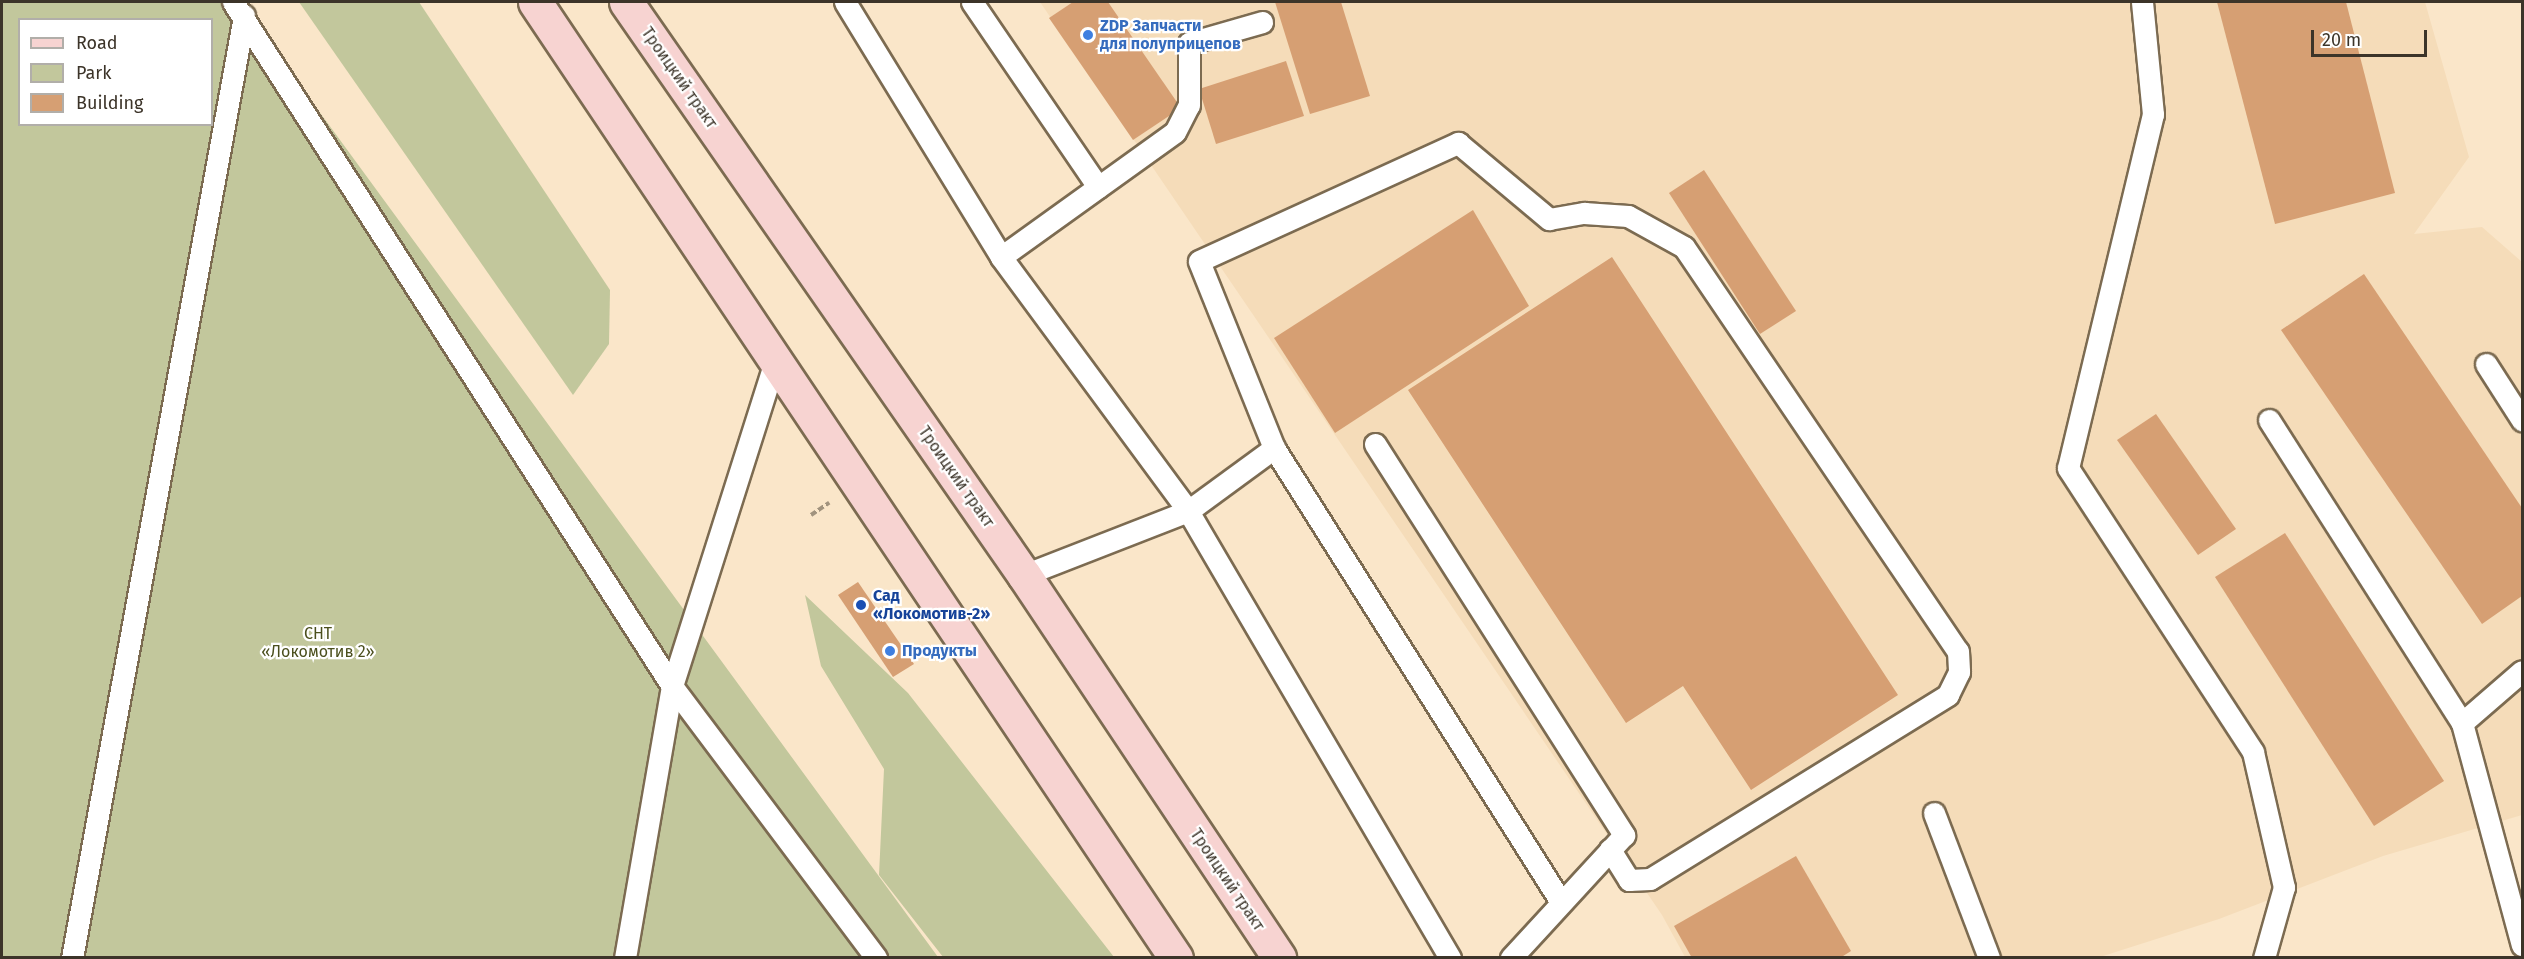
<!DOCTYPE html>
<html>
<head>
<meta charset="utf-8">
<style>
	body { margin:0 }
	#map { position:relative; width:2524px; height:959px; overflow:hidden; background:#fae6c9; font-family:"Fira Sans",sans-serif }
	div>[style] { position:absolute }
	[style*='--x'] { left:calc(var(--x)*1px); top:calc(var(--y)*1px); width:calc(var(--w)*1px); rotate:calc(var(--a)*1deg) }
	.built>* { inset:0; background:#f5dcb9 }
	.green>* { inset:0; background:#c2c79c }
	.building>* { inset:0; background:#d69f73 }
	.path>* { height:4px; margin-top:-2px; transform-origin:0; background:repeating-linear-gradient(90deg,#a1937e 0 6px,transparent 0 9px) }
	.roads { filter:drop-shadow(2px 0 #7c6b51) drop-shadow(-2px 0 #7c6b51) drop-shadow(0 2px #7c6b51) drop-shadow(0 -2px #7c6b51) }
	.service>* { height:21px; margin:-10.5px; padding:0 10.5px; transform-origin:10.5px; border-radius:10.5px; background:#fff }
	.primary>* { height:33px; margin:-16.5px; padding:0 16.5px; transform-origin:16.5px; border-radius:16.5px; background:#f7d3d1 }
	.dots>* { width:16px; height:16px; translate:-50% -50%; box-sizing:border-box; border:3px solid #fff; border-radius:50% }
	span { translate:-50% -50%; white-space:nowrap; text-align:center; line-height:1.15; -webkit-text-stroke:4.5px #fff; paint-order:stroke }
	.shop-label { font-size:16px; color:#366cbe; font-weight:700 }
	.left { translate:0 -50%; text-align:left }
	.street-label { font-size:16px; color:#3c3429 }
	.transit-label { font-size:16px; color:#164399; font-weight:700 }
	.park-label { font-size:16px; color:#4b4f1d }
	.frame { position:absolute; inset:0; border:3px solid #3c3429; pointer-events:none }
	.legend { position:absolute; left:18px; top:18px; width:195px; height:108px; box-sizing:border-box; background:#fff; border:2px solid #b1aea9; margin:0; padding:8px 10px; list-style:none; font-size:18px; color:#3c3429 }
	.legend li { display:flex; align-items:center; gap:12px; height:30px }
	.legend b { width:30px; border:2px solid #b1aea9 }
	.scale { position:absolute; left:2311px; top:30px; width:116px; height:27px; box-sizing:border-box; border:3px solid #3c3429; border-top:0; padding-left:8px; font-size:18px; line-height:21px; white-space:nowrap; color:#3c3429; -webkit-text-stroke:4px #fff; paint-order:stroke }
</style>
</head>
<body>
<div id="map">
	<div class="built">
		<div style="clip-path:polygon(1040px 2px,2425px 2px,2469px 157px,2414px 234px,2482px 227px,2522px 262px,2522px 815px,2383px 856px,2219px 919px,2100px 957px,1685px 957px,1662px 915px)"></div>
	</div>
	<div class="green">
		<div style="clip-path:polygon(evenodd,2px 2px,239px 2px,938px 957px,2px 958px,2px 2px,20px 20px,212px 20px,212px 124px,20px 124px,20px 20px)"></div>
		<div style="clip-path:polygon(299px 2px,419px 2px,610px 290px,609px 344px,573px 395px)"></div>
		<div style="clip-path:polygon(805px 595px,908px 693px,1114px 957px,943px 957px,879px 875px,884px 769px,821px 666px)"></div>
	</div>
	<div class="building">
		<div style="clip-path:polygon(1073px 2px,1108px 2px,1181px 108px,1133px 140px,1049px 18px)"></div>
		<div style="clip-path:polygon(1275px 2px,1341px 2px,1370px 96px,1310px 114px)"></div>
		<div style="clip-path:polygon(2217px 2px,2346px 2px,2395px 193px,2275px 224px)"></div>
		<div style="clip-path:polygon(1286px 61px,1304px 116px,1216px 144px,1199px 89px)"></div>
		<div style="clip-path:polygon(1704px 170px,1796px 311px,1760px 334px,1669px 193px)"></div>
		<div style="clip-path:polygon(1473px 210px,1529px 306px,1335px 433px,1274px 338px)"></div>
		<div style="clip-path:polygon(1612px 257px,1898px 695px,1751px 790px,1683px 686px,1626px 723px,1408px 390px)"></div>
		<div style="clip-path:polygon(2364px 274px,2522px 508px,2522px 596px,2482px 624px,2281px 330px)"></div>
		<div style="clip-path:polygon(2156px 414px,2236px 529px,2198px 555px,2117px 440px)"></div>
		<div style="clip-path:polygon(2285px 533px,2444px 781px,2374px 826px,2215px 577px)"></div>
		<div style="clip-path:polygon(858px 582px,914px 664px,893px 677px,838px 595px)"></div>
		<div style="clip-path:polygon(1796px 856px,1851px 951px,1840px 958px,1692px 958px,1674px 926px)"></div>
	</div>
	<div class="path">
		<div style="--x:811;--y:515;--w:22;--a:-34"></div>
	</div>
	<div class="roads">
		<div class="service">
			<div style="--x:233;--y:2;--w:813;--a:57.31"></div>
			<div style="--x:672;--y:686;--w:340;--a:53.1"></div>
			<div style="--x:845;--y:2;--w:299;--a:58.5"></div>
			<div style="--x:1001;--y:257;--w:315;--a:53.6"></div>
			<div style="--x:1188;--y:511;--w:518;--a:59.62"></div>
			<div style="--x:972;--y:2;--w:224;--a:55.7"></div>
			<div style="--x:2142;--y:2;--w:113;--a:84.4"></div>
			<div style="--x:2153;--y:114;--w:364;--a:103.5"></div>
			<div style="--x:2068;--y:468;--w:339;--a:56.9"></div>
			<div style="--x:2253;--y:752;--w:139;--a:77.1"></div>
			<div style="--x:2284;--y:887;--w:74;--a:105.7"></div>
			<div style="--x:1001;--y:257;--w:214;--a:-35.7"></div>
			<div style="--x:1175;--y:132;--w:30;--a:-63"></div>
			<div style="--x:1189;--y:105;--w:62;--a:-90"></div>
			<div style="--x:1189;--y:43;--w:76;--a:-16"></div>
			<div style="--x:2486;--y:364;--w:67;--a:57.3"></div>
			<div style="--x:2269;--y:420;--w:359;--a:57.5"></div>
			<div style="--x:2462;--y:723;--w:230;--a:74.9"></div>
			<div style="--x:1375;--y:444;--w:464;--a:57.5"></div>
			<div style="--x:1624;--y:835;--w:167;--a:132.6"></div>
			<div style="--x:1024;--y:575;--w:176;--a:-21.3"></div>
			<div style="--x:1188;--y:511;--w:107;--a:-36.2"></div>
			<div style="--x:2462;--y:723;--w:79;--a:-40.9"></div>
			<div style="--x:1934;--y:813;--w:155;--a:69.2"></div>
			<div style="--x:1561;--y:902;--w:537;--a:-122.3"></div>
			<div style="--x:1274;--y:448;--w:201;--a:-111.9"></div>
			<div style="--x:1199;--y:261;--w:285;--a:-24.5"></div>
			<div style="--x:1458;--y:143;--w:119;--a:39.9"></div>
			<div style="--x:1549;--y:219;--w:36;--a:-10"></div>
			<div style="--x:1584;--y:213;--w:44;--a:3.9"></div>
			<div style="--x:1628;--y:216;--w:64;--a:29"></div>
			<div style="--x:1684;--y:247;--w:488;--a:55.9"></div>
			<div style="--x:1958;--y:651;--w:21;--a:87"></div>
			<div style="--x:1959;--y:672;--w:25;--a:116"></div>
			<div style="--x:1948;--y:695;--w:350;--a:148.3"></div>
			<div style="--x:1650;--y:879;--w:21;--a:177"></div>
			<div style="--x:1629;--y:880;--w:36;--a:-122"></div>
			<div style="--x:72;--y:958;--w:958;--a:-79.65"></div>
			<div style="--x:625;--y:958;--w:276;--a:-80.2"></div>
			<div style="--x:672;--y:686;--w:341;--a:-72.4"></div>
		</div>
		<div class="primary">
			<div style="--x:535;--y:2;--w:1151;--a:56.16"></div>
			<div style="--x:626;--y:2;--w:698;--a:55.22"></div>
			<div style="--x:1024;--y:575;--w:460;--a:56.3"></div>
		</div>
	</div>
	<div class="dots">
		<div style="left:1088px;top:35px;background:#3f7fe0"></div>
		<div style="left:861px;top:605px;background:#1a4fb4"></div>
		<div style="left:890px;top:651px;background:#3f7fe0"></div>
	</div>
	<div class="shop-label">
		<span class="left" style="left:1100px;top:35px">ZDP Запчасти<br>для полуприцепов</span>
		<span class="left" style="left:902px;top:651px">Продукты</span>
	</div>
	<div class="street-label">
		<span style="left:679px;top:78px;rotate:55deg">Троицкий тракт</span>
		<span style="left:956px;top:477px;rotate:55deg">Троицкий тракт</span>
		<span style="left:1227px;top:880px;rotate:56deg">Троицкий тракт</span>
	</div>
	<div class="transit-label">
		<span class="left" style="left:873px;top:605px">Сад<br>«Локомотив-2»</span>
	</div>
	<div class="park-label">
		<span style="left:318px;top:643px">СНТ<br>«Локомотив 2»</span>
	</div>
	<div class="frame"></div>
	<ul class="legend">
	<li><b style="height:8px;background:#f7d3d1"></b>Road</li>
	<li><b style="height:16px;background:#c2c79c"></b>Park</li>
	<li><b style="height:16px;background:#d69f73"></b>Building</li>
	</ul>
	<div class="scale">20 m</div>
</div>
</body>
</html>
